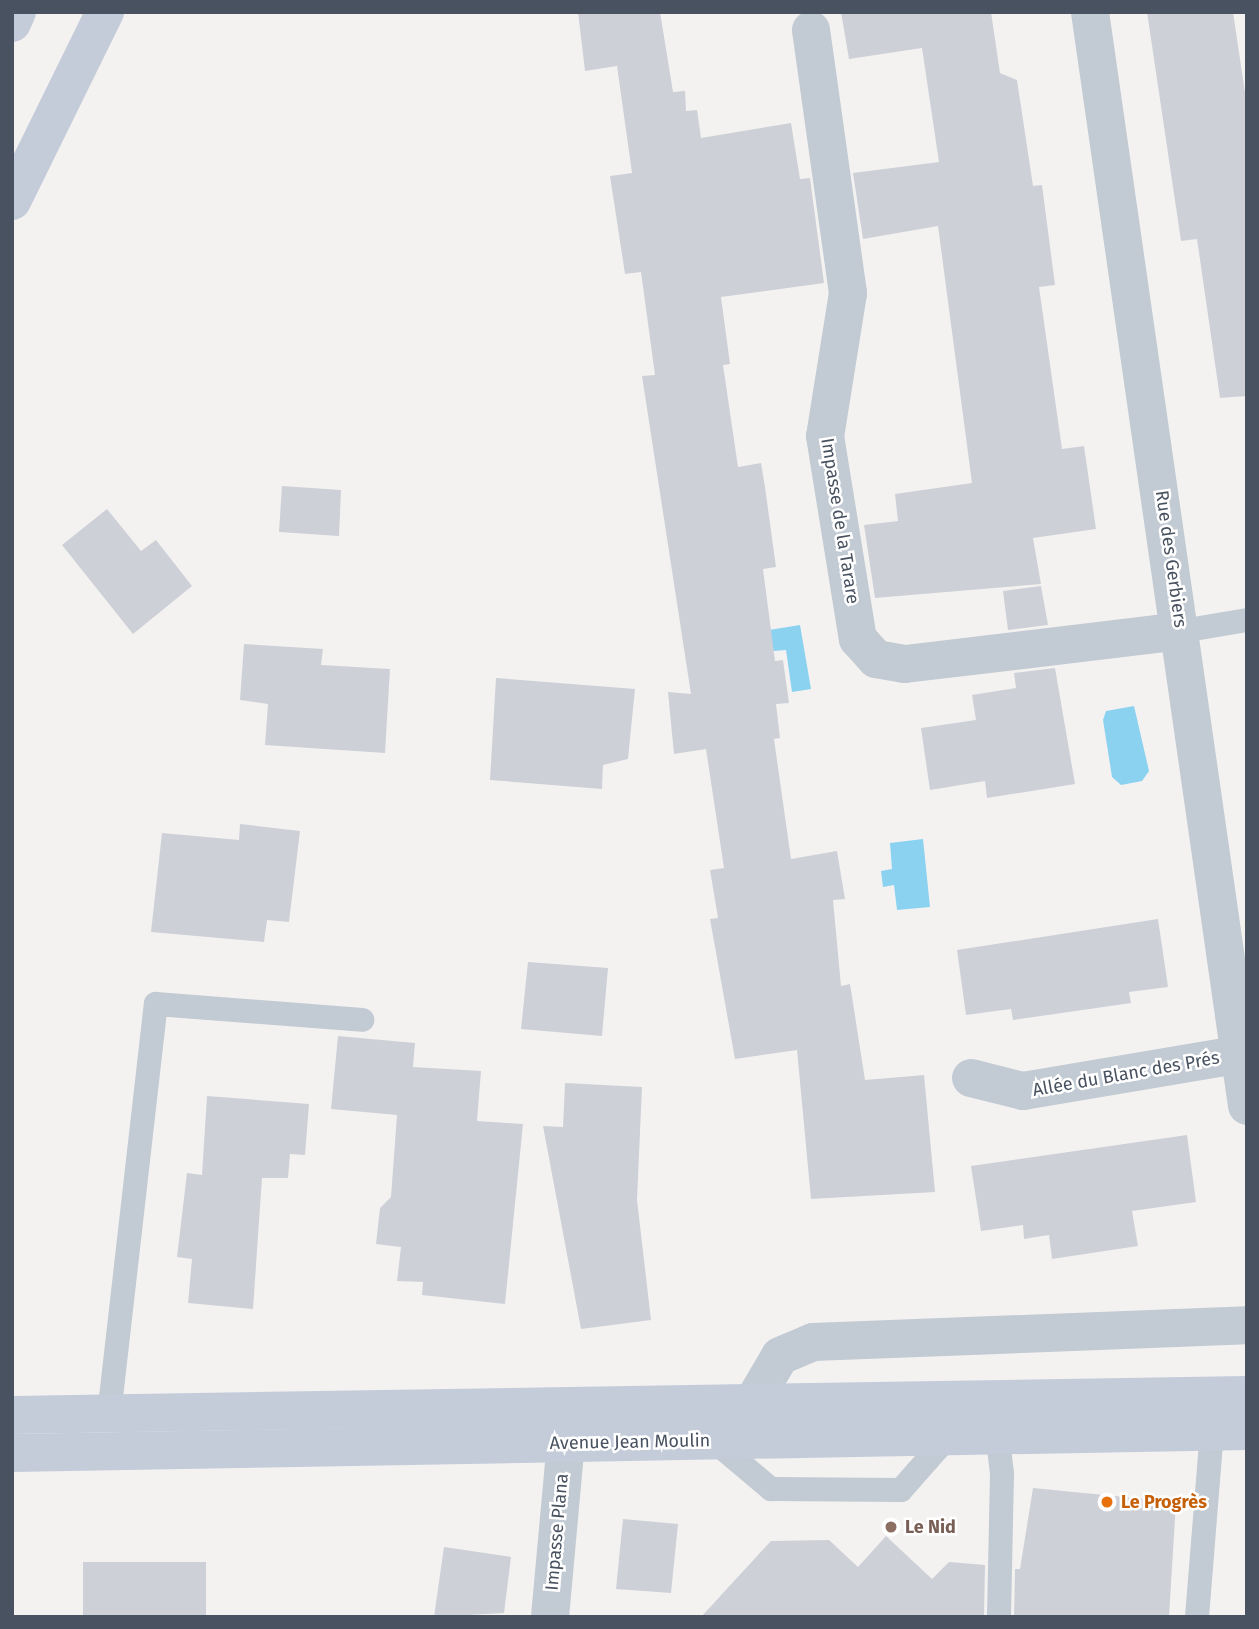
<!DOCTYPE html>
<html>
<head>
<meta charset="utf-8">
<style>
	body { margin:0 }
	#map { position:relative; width:1259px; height:1629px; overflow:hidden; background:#f4f2f1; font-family:"Fira Sans",sans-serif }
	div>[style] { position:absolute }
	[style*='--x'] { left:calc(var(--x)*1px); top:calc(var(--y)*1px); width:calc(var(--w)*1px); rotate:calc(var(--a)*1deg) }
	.water>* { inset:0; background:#8bd1f0 }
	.building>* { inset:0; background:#cdd0d7 }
	.lane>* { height:24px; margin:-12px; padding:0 12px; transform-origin:12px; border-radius:12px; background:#c2cad3 }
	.street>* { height:38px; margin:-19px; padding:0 19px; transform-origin:19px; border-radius:19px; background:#c2cad3 }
	.secondary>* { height:38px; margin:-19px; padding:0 19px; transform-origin:19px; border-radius:19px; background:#c4ccda }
	.dots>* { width:19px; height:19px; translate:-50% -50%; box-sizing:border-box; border:4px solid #fff; border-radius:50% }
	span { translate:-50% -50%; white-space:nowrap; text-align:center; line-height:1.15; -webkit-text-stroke:5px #fff; paint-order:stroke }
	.street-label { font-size:18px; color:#485260 }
	.food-label { font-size:18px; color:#c56008; font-weight:700 }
	.left { translate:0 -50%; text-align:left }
	.education-label { font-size:18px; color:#785e54; font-weight:700 }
	.frame { position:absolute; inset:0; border:14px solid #485260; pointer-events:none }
</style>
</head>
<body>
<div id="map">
	<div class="water">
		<div style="clip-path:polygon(800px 625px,811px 689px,792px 692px,786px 650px,773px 651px,769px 630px)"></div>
		<div style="clip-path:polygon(1134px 706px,1149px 771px,1142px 781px,1121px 785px,1112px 777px,1103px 720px,1106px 711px)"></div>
		<div style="clip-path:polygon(923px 839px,930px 907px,897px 910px,894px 885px,883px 887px,881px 871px,892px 869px,890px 843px)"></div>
	</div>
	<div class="building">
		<div style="clip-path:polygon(578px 12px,660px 12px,673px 92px,685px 91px,686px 111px,697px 110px,701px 138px,791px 123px,800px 179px,810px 178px,824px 283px,721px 297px,730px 364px,723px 365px,738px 467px,761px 463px,765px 487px,776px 567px,763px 569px,775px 661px,783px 660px,789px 703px,776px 704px,780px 738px,774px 739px,791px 859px,837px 851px,845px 899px,833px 900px,841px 986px,850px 984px,865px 1080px,924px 1075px,935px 1192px,811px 1199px,797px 1050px,735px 1059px,710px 919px,718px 918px,710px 870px,724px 868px,706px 749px,674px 754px,668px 692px,691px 694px,642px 376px,655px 375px,641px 272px,625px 274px,610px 176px,632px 173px,617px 66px,585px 71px)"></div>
		<div style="clip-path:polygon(841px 12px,991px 12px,1000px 73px,1017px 80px,1033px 186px,1042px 185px,1055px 285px,1039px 287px,1062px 449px,1084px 446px,1096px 529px,1033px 538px,1041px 584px,875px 598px,864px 525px,898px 521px,895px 494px,972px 483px,938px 226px,863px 239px,853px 173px,939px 162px,922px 48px,849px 59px)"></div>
		<div style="clip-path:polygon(1147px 12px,1233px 12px,1247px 106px,1247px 396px,1220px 398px,1197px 239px,1181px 241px)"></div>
		<div style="clip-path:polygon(282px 486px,341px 490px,339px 536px,279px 532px)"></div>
		<div style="clip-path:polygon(107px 509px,141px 551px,156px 540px,192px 586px,133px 634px,62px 545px)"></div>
		<div style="clip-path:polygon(1041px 586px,1048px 625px,1008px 630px,1003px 591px)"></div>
		<div style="clip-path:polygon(244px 644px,323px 649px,321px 665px,390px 669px,385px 753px,265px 745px,268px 704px,240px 700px)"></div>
		<div style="clip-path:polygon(1055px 668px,1075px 784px,987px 798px,985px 781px,930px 790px,921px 728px,976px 720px,972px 695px,1016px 688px,1014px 673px)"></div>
		<div style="clip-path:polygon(496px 678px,635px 689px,628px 759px,603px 765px,602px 789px,490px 780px)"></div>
		<div style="clip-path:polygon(240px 824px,300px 831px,289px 922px,267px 920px,264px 942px,151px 932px,162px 833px,239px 840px)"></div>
		<div style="clip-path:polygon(1158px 919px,1168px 987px,1129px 992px,1131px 1003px,1013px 1020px,1011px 1009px,966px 1015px,957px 950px)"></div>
		<div style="clip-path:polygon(528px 962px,608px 968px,602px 1036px,521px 1029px)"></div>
		<div style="clip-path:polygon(338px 1036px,415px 1043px,413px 1067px,481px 1071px,477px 1121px,523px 1124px,505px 1304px,422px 1295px,423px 1282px,397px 1281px,401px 1247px,376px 1244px,380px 1208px,391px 1197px,397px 1115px,331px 1109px)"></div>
		<div style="clip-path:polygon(565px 1083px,642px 1087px,637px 1200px,651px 1320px,581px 1329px,543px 1126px,563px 1127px)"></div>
		<div style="clip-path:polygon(207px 1096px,309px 1104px,305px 1155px,290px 1154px,288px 1178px,262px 1178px,253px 1309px,188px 1303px,192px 1259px,177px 1257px,187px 1173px,202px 1175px)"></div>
		<div style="clip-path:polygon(1187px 1135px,1196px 1202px,1132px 1211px,1138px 1246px,1052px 1259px,1049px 1235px,1024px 1239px,1023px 1225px,981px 1231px,971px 1166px)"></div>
		<div style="clip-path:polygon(1033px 1488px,1176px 1502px,1169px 1617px,1014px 1617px,1015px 1569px,1020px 1569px)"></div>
		<div style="clip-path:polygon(623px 1519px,678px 1524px,671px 1593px,616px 1589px)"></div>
		<div style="clip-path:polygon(886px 1536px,932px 1579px,949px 1562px,985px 1565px,984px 1617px,701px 1617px,771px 1541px,829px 1540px,858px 1567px)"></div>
		<div style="clip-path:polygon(444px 1547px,511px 1557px,504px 1613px,434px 1617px)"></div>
		<div style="clip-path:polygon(83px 1562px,206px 1562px,206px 1617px,83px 1617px)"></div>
	</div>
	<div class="lane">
		<div style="--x:1182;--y:631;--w:66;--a:-9.6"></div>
		<div style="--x:109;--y:1415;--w:414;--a:-83.5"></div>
		<div style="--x:156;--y:1004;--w:207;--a:4.4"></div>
		<div style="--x:996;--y:1422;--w:52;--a:83.4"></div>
		<div style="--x:1002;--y:1474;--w:143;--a:91.2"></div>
		<div style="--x:714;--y:1441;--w:75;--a:40.1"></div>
		<div style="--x:771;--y:1489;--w:130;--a:0.4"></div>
		<div style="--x:901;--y:1490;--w:79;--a:-48.6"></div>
		<div style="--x:1197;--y:1617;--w:199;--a:-85.4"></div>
	</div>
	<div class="street">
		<div style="--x:1090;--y:12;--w:1105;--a:81.83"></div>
		<div style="--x:811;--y:30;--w:266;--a:82"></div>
		<div style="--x:848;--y:293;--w:145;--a:99.1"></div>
		<div style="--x:825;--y:436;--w:206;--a:80.8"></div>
		<div style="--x:858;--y:639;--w:27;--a:48"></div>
		<div style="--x:876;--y:659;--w:29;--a:10"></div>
		<div style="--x:905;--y:664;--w:279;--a:-6.8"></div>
		<div style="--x:971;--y:1078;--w:54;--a:14"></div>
		<div style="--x:1023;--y:1091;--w:227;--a:-9.6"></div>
		<div style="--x:753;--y:1402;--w:53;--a:-59.6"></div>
		<div style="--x:780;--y:1356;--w:36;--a:-23"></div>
		<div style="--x:813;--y:1342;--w:434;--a:-2.2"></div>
		<div style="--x:550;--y:1617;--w:208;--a:-84.8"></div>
	</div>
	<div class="secondary">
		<div style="--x:12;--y:23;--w:12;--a:-66"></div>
		<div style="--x:12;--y:201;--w:211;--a:-63.8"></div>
		<div style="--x:12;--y:1415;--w:1235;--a:-0.93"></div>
		<div style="--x:12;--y:1453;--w:1235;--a:-1.02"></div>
	</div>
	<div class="dots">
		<div style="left:1107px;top:1502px;background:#e8710a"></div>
		<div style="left:891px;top:1527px;background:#8d6e63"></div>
	</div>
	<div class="street-label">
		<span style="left:840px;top:521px;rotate:81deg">Impasse de la Tarare</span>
		<span style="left:1171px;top:559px;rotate:82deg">Rue des Gerbiers</span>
		<span style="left:1126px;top:1074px;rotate:-10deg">Allée du Blanc des Prés</span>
		<span style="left:630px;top:1442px;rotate:-1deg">Avenue Jean Moulin</span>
		<span style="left:557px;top:1532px;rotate:-85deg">Impasse Plana</span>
	</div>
	<div class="food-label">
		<span class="left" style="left:1121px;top:1502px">Le Progrès</span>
	</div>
	<div class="education-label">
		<span class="left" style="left:905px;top:1527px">Le Nid</span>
	</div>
	<div class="frame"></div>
</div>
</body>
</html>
